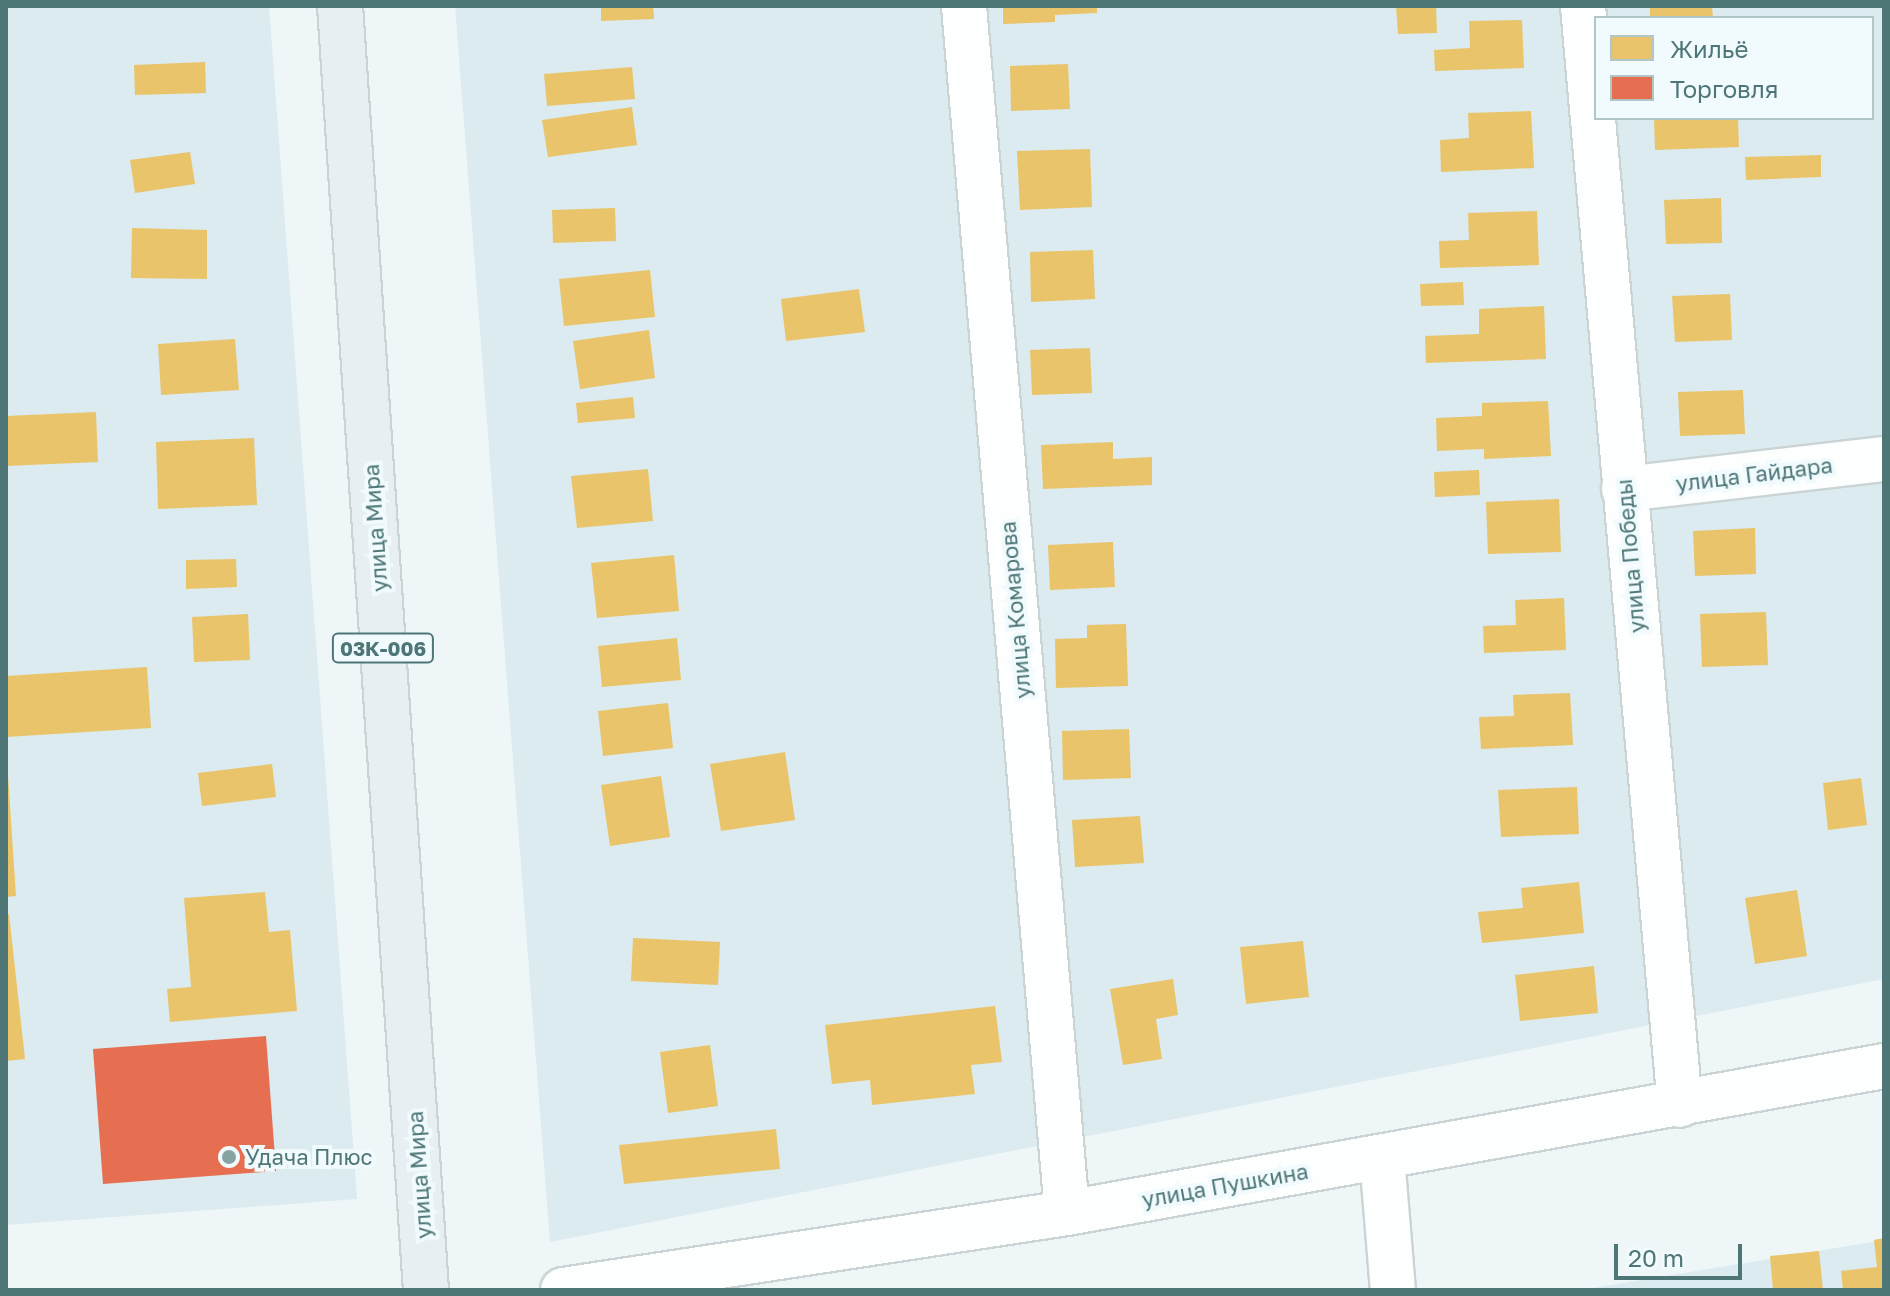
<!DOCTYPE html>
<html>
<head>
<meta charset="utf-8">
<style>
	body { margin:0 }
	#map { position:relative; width:1890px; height:1296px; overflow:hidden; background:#eff6f8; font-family:"Golos Text",sans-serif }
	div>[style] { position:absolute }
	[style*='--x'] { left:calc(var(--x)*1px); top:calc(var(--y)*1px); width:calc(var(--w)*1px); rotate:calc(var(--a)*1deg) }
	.residential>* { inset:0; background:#dbebef }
	.homes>* { inset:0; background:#e9c46a }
	.shops>* { inset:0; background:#e76f51 }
	.roads { filter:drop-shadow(2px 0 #cad4d5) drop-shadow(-2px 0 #cad4d5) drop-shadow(0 2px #cad4d5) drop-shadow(0 -2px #cad4d5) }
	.minor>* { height:44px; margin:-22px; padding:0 22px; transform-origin:22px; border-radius:22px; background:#fdfefe }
	.major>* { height:44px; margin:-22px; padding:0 22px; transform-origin:22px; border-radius:22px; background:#e7eff3 }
	.dots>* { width:22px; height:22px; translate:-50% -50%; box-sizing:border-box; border:4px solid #f1fbfe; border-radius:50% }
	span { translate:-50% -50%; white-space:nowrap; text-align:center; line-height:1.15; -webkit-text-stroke:8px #f1fbfe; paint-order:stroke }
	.shield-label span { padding:2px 6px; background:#f1fbfe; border:2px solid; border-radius:6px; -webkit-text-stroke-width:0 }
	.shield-label { font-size:20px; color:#4e7677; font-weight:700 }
	.street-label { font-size:22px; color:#4e7677 }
	.poi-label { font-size:22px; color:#4e7677 }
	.left { translate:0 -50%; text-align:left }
	.frame { position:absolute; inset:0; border:8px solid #4e7677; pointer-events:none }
	.legend { position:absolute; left:1594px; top:16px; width:280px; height:104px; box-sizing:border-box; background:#f1fbfe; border:2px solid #b0c6c8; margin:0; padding:10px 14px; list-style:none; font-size:24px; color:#4e7677 }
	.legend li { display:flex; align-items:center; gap:16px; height:40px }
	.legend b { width:40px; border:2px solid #b0c6c8 }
	.scale { position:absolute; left:1614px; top:1244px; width:128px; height:36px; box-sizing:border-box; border:4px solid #4e7677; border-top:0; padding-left:10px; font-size:24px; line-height:28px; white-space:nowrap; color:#4e7677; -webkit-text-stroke:6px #f1fbfe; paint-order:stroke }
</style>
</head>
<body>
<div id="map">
	<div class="residential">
		<div style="clip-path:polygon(6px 6px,269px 6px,357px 1199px,6px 1225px)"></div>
		<div style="clip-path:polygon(evenodd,455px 6px,1884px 6px,1884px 979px,550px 1242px,455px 6px,1596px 18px,1872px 18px,1872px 118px,1596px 118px,1596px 18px)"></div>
		<div style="clip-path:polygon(1884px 1240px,1884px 1290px,1581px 1290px)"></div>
	</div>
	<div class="homes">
		<div style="clip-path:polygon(601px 6px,653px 6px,654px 19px,601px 21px)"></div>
		<div style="clip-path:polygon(1003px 6px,1097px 6px,1097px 13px,1055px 15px,1055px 22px,1003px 24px)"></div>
		<div style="clip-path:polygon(1396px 6px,1436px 6px,1437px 33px,1398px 34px)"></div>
		<div style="clip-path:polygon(1650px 6px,1712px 6px,1713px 18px,1650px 18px)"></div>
		<div style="clip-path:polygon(1522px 20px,1524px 68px,1435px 71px,1434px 50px,1470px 48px,1469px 21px)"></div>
		<div style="clip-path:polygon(205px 62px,206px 93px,135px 95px,134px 65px)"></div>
		<div style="clip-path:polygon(1068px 64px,1070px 109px,1011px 111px,1010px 66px)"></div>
		<div style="clip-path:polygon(632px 67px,635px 99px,547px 106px,544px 74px)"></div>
		<div style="clip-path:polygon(632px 107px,637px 145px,548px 157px,542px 120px)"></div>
		<div style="clip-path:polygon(1531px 111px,1534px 168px,1441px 172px,1440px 140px,1469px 138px,1468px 113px)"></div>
		<div style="clip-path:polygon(1654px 118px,1738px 118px,1739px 147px,1655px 150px)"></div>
		<div style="clip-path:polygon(1090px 149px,1092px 207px,1020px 210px,1017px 151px)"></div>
		<div style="clip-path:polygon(190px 152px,195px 184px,135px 193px,130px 160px)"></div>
		<div style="clip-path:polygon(1821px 155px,1821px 177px,1746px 180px,1745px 157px)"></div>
		<div style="clip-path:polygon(1721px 198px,1722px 243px,1666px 244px,1664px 200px)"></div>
		<div style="clip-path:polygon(615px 208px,616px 241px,553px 243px,552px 210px)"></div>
		<div style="clip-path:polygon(1537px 211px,1539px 265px,1440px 268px,1439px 241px,1469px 240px,1468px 213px)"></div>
		<div style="clip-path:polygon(132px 228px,207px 230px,207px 279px,131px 278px)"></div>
		<div style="clip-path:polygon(1093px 250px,1095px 299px,1031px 302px,1030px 252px)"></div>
		<div style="clip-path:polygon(650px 270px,655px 317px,564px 326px,559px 279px)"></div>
		<div style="clip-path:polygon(1463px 282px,1464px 305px,1421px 306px,1420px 284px)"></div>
		<div style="clip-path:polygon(859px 289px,865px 332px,786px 341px,781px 299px)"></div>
		<div style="clip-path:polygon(1730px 294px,1732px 340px,1675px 342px,1672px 296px)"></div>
		<div style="clip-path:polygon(1544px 306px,1546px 359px,1426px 363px,1425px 336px,1479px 334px,1479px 309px)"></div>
		<div style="clip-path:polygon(649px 330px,655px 378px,580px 389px,573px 341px)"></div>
		<div style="clip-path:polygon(235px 339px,239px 390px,161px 395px,158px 344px)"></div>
		<div style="clip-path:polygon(1090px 348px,1092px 393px,1032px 395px,1030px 350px)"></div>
		<div style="clip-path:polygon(1743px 390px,1745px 434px,1680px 436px,1678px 392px)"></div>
		<div style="clip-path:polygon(633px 397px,635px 418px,578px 423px,576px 403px)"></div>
		<div style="clip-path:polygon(1548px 401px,1551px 456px,1484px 459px,1484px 449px,1437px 451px,1436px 418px,1482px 416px,1482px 403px)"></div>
		<div style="clip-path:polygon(96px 412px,98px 462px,6px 466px,6px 416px)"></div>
		<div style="clip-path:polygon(254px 438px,257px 505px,158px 509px,156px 442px)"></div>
		<div style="clip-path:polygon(1113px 442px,1113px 459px,1152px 457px,1152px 485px,1043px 489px,1041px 445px)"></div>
		<div style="clip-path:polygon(648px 469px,653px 521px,577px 528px,571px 476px)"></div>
		<div style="clip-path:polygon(1479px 470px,1480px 495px,1435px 497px,1434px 472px)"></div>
		<div style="clip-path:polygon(1559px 499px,1561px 552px,1488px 554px,1486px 502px)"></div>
		<div style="clip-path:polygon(1755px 528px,1756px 574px,1695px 576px,1693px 531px)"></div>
		<div style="clip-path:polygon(1113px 542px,1115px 587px,1050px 590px,1048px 545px)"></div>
		<div style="clip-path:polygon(674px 555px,679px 611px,597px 618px,591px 563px)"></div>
		<div style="clip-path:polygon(236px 559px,237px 587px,186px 589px,186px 560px)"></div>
		<div style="clip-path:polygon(1564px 598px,1566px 650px,1484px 653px,1483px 626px,1516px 625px,1515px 600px)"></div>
		<div style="clip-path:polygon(1766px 612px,1768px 665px,1702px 667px,1700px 614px)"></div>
		<div style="clip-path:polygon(248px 614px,250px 660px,194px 662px,192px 617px)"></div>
		<div style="clip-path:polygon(1126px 624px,1128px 686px,1056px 688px,1055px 639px,1087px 638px,1087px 625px)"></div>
		<div style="clip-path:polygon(677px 638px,681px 680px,602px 687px,598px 646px)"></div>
		<div style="clip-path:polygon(147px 667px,151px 728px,6px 737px,6px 676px)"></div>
		<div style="clip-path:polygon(1570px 693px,1573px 745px,1481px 749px,1479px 717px,1514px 716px,1513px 695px)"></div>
		<div style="clip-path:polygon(668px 703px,673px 748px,603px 756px,598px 711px)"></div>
		<div style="clip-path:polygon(1129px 729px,1131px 778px,1063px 780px,1062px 731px)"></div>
		<div style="clip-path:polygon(785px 752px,795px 820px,721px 831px,710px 764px)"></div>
		<div style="clip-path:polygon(272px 764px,276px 797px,202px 806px,198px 773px)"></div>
		<div style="clip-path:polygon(8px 775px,16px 896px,6px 897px,6px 776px)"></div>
		<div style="clip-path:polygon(661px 776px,670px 837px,610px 846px,601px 785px)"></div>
		<div style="clip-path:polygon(1861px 778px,1867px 825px,1828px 830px,1823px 783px)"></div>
		<div style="clip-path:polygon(1577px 787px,1579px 834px,1501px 837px,1498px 790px)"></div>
		<div style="clip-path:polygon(1140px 816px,1144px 863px,1075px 867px,1072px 820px)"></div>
		<div style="clip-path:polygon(1579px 882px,1584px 933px,1482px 943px,1478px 912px,1523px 908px,1521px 888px)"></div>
		<div style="clip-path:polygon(1797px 890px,1807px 956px,1755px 964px,1745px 898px)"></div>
		<div style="clip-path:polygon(265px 892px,269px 932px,290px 930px,297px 1011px,170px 1022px,167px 989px,191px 987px,184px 898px)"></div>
		<div style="clip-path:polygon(9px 914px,25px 1059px,6px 1061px,6px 915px)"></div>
		<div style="clip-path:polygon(633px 938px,720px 942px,718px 985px,631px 981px)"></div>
		<div style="clip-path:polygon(1303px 941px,1309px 997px,1246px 1004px,1240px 947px)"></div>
		<div style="clip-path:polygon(1594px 966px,1598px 1013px,1520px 1021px,1515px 975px)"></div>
		<div style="clip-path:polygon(1173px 979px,1178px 1015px,1156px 1019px,1162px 1059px,1123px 1065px,1110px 989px)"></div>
		<div style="clip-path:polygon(995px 1006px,1002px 1062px,971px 1065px,975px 1094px,872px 1105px,870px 1080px,832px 1084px,825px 1025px)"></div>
		<div style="clip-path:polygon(710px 1045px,718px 1106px,668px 1113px,660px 1052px)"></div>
		<div style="clip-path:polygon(776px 1129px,780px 1169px,624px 1184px,619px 1145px)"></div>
		<div style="clip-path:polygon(1884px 1238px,1884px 1290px,1843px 1290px,1841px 1271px,1877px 1267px,1874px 1240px)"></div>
		<div style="clip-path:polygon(1819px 1251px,1823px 1290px,1773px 1290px,1770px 1256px)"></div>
	</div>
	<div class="shops">
		<div style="clip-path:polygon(266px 1036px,276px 1171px,103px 1184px,93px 1049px)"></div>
	</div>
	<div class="roads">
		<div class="minor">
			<div style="--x:964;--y:6;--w:1211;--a:85.12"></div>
			<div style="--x:1583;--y:6;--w:1103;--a:84.96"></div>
			<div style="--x:1624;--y:489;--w:262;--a:-6.6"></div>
			<div style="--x:1382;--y:1157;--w:133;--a:85.3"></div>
			<div style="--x:563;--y:1290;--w:510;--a:-8.69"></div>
			<div style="--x:1067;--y:1213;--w:830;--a:-10.2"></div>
		</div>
		<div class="major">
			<div style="--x:340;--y:6;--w:1287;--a:86.17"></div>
		</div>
	</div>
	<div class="dots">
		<div style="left:229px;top:1157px;background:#86a3a4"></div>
	</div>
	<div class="shield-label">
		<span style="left:383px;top:648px">03К-006</span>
	</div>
	<div class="street-label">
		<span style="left:1754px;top:474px;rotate:-7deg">улица Гайдара</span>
		<span style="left:375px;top:528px;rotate:-94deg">улица Мира</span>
		<span style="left:1630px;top:556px;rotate:-95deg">улица Победы</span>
		<span style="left:1015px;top:610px;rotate:-95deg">улица Комарова</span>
		<span style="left:419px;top:1175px;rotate:-94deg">улица Мира</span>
		<span style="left:1225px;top:1185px;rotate:-10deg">улица Пушкина</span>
	</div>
	<div class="poi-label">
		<span class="left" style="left:245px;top:1157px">Удача Плюс</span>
	</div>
	<div class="frame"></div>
	<ul class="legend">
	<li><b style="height:22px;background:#e9c46a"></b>Жильё</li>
	<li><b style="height:22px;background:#e76f51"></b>Торговля</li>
	</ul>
	<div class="scale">20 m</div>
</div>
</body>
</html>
